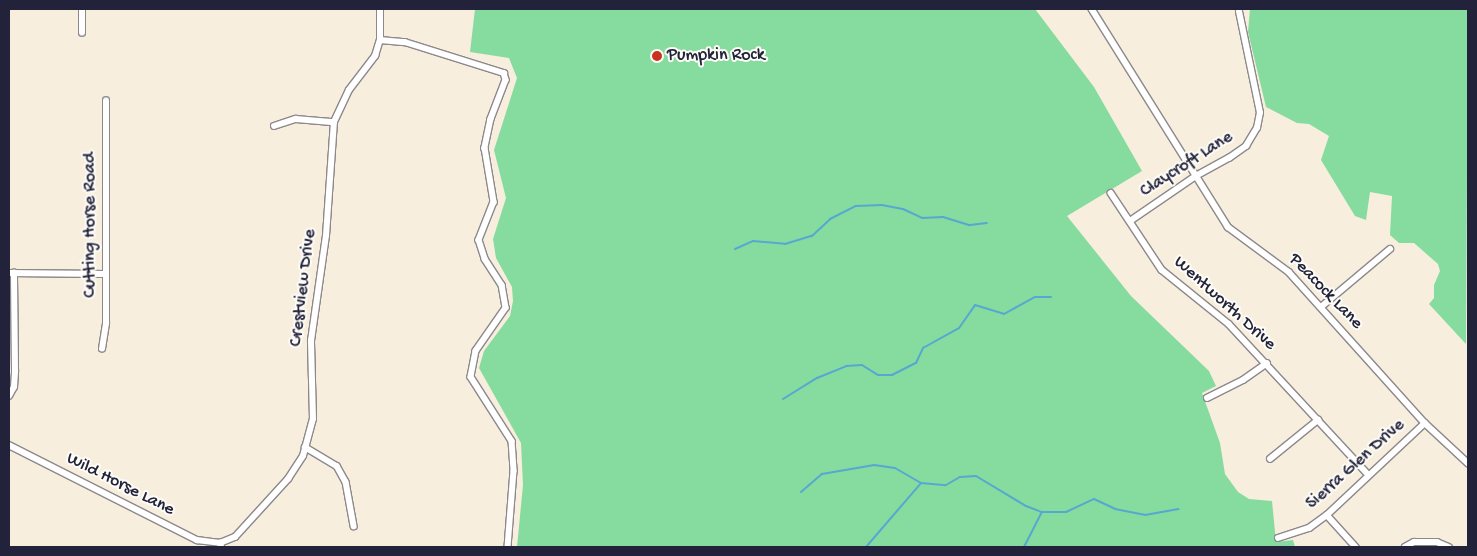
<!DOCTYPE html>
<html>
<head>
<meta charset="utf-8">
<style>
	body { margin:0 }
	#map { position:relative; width:1477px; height:556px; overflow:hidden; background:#f7eedd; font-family:"Gochi Hand",sans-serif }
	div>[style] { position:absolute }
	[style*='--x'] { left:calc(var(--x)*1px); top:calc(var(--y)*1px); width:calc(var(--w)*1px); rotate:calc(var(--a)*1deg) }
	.green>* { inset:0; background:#86db9e }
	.stream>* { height:2px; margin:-1px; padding:0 1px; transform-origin:1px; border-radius:1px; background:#57a8d1 }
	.roads { filter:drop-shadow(1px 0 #8c888c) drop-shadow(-1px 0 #8c888c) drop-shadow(0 1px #8c888c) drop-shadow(0 -1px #8c888c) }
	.minor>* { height:5.5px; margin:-2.75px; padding:0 2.75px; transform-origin:2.75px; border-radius:2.75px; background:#fff }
	.dots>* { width:14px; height:14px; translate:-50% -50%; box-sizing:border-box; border:2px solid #fdfcf7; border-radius:50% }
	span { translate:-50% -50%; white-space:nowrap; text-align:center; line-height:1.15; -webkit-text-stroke:4px #fdfcf7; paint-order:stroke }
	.poi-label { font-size:18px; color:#22223b }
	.left { translate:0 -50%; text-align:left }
	.street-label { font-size:18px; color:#22223b }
	.frame { position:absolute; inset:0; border:10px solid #22223b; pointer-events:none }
</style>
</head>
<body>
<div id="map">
	<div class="green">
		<div style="clip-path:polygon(475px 9px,1035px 9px,1094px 87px,1142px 171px,1067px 216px,1131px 296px,1209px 371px,1216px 386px,1202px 393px,1220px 443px,1225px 474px,1238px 492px,1249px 499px,1272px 501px,1276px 542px,1293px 540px,1295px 547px,517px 547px,523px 485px,521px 443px,479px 368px,484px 351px,510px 316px,513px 301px,512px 287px,496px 258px,493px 239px,506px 198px,494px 150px,517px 78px,509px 58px,470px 52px)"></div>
		<div style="clip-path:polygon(1250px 9px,1468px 9px,1466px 344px,1429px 304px,1434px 298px,1434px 285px,1440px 271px,1438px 264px,1414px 243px,1399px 243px,1390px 235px,1392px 196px,1370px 192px,1366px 220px,1355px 216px,1321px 160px,1329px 136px,1309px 124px,1297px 123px,1266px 107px,1248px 32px)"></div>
	</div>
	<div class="stream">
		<div style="--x:735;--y:249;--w:20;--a:-24"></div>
		<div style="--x:753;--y:241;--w:32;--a:5"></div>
		<div style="--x:785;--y:244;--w:28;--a:-17"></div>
		<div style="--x:812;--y:236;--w:25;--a:-43"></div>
		<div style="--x:830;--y:219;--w:29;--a:-27"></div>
		<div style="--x:856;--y:206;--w:26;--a:-2"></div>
		<div style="--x:882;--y:205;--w:21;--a:11"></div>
		<div style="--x:903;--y:209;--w:21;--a:25"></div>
		<div style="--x:922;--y:218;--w:21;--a:-3"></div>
		<div style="--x:943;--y:217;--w:28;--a:17"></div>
		<div style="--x:970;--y:225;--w:17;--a:-7"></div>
		<div style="--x:783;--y:399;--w:40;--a:-32"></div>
		<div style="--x:817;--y:378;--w:31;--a:-22"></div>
		<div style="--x:846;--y:366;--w:16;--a:-4"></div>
		<div style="--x:862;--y:365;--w:19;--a:32"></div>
		<div style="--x:878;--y:375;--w:14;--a:0"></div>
		<div style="--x:892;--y:375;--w:27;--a:-27"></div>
		<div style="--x:916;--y:363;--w:17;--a:-65"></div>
		<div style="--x:923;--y:348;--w:41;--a:-29.1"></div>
		<div style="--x:959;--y:328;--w:28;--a:-55"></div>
		<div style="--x:975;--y:305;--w:30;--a:17"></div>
		<div style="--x:1004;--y:314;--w:35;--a:-29"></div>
		<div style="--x:1035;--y:297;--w:16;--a:0"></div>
		<div style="--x:801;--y:492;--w:28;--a:-41"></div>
		<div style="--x:822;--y:474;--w:53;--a:-9.8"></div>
		<div style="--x:874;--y:465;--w:21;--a:8"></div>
		<div style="--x:895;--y:468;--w:30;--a:30"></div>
		<div style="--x:921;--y:483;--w:25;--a:5"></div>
		<div style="--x:946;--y:485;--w:16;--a:-30"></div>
		<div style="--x:960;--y:477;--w:16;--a:-4"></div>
		<div style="--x:976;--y:476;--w:58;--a:31"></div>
		<div style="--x:1026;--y:506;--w:17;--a:21"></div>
		<div style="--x:866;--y:547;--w:84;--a:-49.3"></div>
		<div style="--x:1024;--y:547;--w:39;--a:-63"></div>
		<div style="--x:1042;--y:512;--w:24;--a:0"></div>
		<div style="--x:1066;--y:512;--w:31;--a:-25"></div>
		<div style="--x:1094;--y:499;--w:23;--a:25"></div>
		<div style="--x:1115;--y:509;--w:31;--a:11"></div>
		<div style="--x:1145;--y:515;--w:34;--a:-10"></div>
	</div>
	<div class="roads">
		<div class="minor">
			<div style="--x:1092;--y:9;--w:257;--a:58"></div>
			<div style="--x:1228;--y:227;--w:76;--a:36.4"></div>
			<div style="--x:1289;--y:272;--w:203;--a:48"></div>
			<div style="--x:1425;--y:423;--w:59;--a:42.9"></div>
			<div style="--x:82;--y:33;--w:24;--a:-90"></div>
			<div style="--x:380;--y:40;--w:25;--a:5"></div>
			<div style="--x:405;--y:42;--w:104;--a:17.4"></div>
			<div style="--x:504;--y:73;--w:7;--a:74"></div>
			<div style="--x:506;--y:80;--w:42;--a:111"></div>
			<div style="--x:491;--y:119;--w:30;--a:102"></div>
			<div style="--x:485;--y:148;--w:55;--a:80.5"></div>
			<div style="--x:494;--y:202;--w:41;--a:111.5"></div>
			<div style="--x:479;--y:240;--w:20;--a:72"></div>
			<div style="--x:485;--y:259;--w:31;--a:57"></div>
			<div style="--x:502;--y:285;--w:23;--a:80"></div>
			<div style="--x:506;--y:308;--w:52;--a:124.9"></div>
			<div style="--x:476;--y:351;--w:26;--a:101"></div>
			<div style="--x:471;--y:377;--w:76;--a:57.4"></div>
			<div style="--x:512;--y:441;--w:30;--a:86"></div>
			<div style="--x:514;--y:471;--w:76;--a:94.5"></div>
			<div style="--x:274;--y:126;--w:23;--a:-18"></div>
			<div style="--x:296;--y:119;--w:38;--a:5"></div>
			<div style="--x:1111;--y:193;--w:92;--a:56.5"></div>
			<div style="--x:1162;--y:270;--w:86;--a:38.9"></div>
			<div style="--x:1229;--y:324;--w:205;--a:47.2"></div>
			<div style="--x:1130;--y:221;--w:80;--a:-34.3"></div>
			<div style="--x:1196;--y:176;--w:38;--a:-29"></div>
			<div style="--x:1229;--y:158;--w:21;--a:-35"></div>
			<div style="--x:1246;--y:146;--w:21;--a:-59"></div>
			<div style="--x:1257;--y:128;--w:15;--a:-79"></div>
			<div style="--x:1260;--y:113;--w:103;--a:-101.7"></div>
			<div style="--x:9;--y:273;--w:96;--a:0.6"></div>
			<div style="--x:1321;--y:307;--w:90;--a:-40"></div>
			<div style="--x:102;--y:349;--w:26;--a:-81"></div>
			<div style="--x:106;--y:323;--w:222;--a:-90"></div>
			<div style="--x:9;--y:396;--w:10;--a:-61"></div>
			<div style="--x:14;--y:387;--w:16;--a:-86"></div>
			<div style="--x:15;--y:371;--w:98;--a:-90.6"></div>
			<div style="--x:1207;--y:398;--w:40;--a:-26.6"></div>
			<div style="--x:1243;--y:380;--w:29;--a:-35"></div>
			<div style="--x:9;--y:445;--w:211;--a:26.8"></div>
			<div style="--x:197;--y:540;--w:23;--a:7"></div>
			<div style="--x:305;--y:447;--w:37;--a:31"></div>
			<div style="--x:337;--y:466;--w:18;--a:61"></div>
			<div style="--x:346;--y:482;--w:45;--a:79.7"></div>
			<div style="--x:1270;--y:459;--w:62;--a:-39.1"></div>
			<div style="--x:1327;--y:515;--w:43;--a:47.8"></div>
			<div style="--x:1278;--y:538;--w:33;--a:-18"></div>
			<div style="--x:1309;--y:528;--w:22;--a:-36"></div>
			<div style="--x:1327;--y:515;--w:134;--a:-43.2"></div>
			<div style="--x:221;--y:547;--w:4;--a:-104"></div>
			<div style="--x:220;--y:543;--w:16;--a:-22"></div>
			<div style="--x:235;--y:537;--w:79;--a:-47.6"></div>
			<div style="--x:288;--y:479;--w:27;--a:-57"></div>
			<div style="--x:303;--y:456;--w:38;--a:-75"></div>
			<div style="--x:313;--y:419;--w:78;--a:-91.5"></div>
			<div style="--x:311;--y:341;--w:106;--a:-81.9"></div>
			<div style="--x:326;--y:236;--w:114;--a:-86"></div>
			<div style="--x:334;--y:122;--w:35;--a:-65"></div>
			<div style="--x:349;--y:90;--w:43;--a:-52.6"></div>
			<div style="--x:375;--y:56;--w:17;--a:-73"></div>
			<div style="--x:380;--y:40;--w:31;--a:-90"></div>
			<div style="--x:1405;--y:547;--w:10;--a:-29"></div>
			<div style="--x:1414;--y:542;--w:23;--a:0"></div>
			<div style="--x:1437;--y:542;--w:13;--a:23"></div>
		</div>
	</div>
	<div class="dots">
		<div style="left:657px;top:56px;background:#c8321e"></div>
	</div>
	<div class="poi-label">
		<span class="left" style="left:667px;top:56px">Pumpkin Rock</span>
	</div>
	<div class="street-label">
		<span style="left:1187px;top:165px;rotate:-33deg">Claycroft Lane</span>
		<span style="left:91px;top:225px;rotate:-90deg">Cutting Horse Road</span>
		<span style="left:304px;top:288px;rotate:-83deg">Crestview Drive</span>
		<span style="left:1325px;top:292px;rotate:46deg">Peacock Lane</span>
		<span style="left:1224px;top:304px;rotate:42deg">Wentworth Drive</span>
		<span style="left:1356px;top:465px;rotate:-42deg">Sierra Glen Drive</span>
		<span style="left:120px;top:485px;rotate:27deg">Wild Horse Lane</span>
	</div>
	<div class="frame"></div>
</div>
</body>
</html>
